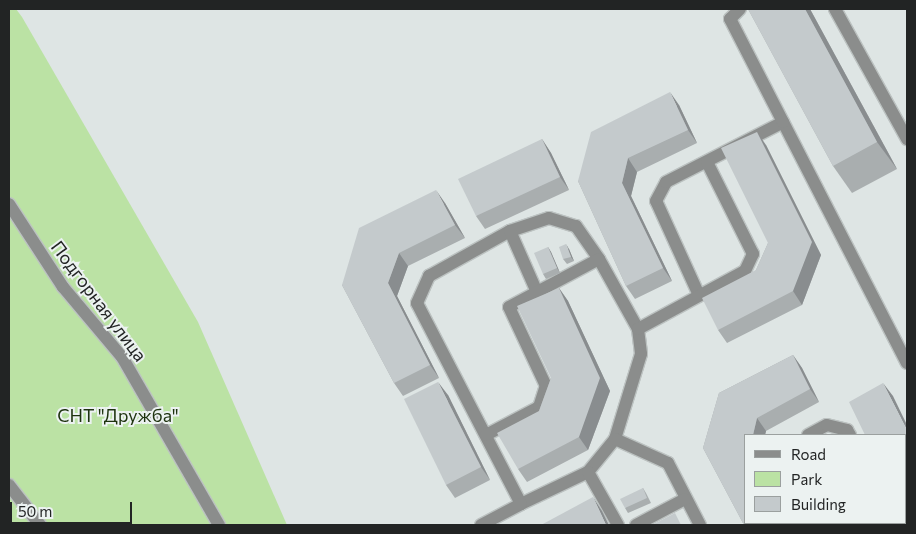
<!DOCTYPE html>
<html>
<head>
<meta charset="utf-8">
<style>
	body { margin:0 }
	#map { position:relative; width:916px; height:534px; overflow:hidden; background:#dee5e4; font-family:Commissioner,sans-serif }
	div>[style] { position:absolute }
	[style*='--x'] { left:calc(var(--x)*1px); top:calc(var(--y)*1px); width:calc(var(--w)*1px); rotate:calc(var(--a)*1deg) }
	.green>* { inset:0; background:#bbe2a4 }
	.roads { filter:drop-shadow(1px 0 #bcc2c1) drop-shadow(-1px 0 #bcc2c1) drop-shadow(0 1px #bcc2c1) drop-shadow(0 -1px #bcc2c1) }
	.minor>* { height:12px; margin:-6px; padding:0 6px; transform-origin:6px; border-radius:6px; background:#8b8d8c }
	.wall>* { inset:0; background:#a9aeaf }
	.shaded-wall>* { inset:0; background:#898d8f }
	.building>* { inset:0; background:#c4cacc }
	span { translate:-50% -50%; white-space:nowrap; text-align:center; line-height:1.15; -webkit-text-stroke:4px #ecf2f1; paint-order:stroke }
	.street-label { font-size:18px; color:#222424 }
	.park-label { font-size:18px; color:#1d320e }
	.frame { position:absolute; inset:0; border:10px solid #222424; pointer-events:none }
	.legend { position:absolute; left:744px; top:434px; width:162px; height:90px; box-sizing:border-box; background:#ecf2f1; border:1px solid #9ba09f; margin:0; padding:6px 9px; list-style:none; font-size:15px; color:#222424 }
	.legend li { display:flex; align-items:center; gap:10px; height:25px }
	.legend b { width:25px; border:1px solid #9ba09f }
	.scale { position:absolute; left:10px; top:502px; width:122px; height:22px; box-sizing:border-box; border:2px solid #222424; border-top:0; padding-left:6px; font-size:15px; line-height:18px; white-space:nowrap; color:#222424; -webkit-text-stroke:4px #ecf2f1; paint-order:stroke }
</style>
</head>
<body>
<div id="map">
	<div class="green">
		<div style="clip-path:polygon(9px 9px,16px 9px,22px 17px,198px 322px,287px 525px,9px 525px)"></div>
	</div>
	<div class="roads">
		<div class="minor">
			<div style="--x:835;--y:9;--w:149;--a:61"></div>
			<div style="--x:783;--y:122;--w:271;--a:62.8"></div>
			<div style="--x:9;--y:204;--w:99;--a:57"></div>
			<div style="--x:63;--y:287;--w:92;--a:49.9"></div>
			<div style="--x:122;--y:357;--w:194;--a:60"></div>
			<div style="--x:549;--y:218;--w:28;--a:17"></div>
			<div style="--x:576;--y:226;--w:40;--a:55.1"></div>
			<div style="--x:599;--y:259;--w:80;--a:60.9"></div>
			<div style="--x:638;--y:329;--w:25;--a:83"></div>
			<div style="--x:641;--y:354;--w:89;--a:107"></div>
			<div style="--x:615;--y:439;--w:43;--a:129.3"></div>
			<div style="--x:588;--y:472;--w:74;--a:154.5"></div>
			<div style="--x:521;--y:504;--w:226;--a:-117.4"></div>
			<div style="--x:417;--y:303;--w:30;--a:-66"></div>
			<div style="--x:429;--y:276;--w:93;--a:-29.1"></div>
			<div style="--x:510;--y:231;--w:41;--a:-18.4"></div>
			<div style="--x:510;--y:231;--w:64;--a:66.2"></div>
			<div style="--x:698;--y:293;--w:101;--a:-114.5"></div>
			<div style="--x:656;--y:201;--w:21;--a:-62"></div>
			<div style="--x:666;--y:182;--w:131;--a:-27.1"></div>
			<div style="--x:783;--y:122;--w:116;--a:-117.2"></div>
			<div style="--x:730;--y:19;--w:14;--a:-45"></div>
			<div style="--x:638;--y:329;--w:122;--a:-28.5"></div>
			<div style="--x:745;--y:271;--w:19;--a:-65"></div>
			<div style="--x:753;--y:254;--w:103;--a:-116.6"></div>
			<div style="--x:486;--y:435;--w:60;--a:-27.8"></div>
			<div style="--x:539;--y:407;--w:22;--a:-72"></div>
			<div style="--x:546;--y:386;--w:87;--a:-115.1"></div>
			<div style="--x:509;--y:307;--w:102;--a:-28.1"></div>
			<div style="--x:808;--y:435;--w:21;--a:-28"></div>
			<div style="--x:827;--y:425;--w:21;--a:14"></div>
			<div style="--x:847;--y:430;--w:6;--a:59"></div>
			<div style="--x:615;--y:439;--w:58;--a:24.4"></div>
			<div style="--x:668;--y:463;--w:70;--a:62.7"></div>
			<div style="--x:588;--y:472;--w:61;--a:60.5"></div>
			<div style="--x:9;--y:485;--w:51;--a:52.2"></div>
			<div style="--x:806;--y:523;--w:3;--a:45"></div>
			<div style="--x:481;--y:525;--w:45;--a:-27.7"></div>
			<div style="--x:636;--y:525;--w:55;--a:-28"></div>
			<div style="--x:843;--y:525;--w:4;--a:-27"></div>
		</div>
	</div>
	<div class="wall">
		<div style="clip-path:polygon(748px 9px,810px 9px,897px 169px,852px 193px,833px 166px)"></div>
		<div style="clip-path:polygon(679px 105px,697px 143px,637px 172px,631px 196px,672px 281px,635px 299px,626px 286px,578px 181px)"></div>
		<div style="clip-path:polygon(542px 139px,551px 153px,569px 190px,485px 229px,476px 216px)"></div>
		<div style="clip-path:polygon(766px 145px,821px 255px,802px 305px,727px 343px,718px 330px,756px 270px,768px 243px)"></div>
		<div style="clip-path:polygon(445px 203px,465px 238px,408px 266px,397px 296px,439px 378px,403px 396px,394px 383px,342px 285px)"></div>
		<div style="clip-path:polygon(548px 247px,551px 252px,560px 273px,546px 279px,543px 274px)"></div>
		<div style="clip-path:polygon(569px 249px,574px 261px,567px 264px,563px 259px)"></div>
		<div style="clip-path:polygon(559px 288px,568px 301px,610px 391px,588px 450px,527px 482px,518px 469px,551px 378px)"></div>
		<div style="clip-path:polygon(793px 355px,802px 368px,819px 402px,766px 431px,765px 435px,745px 435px,745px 523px,788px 523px,789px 525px,744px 525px,703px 448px,719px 393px)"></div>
		<div style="clip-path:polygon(448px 395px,490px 480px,455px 498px,446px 485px)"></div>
		<div style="clip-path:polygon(643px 488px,646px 493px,651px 503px,628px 513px,625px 508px)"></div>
	</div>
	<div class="shaded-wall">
		<div style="clip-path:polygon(805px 9px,810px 9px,897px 169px,877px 142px)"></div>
		<div style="clip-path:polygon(670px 92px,679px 105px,697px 143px,688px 130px)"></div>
		<div style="clip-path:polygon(757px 132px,766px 145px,821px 255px,802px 305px,793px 291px)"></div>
		<div style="clip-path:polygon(542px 139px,551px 153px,569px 190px,560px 177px)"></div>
		<div style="clip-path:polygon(628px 158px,637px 172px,631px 196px,672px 281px,663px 268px,622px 183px)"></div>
		<div style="clip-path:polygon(436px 190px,445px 203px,465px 238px,455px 225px)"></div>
		<div style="clip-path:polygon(566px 244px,569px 249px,574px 261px,571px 257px)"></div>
		<div style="clip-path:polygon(548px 247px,551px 252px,560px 273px,557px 268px)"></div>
		<div style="clip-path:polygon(399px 253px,408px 266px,397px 296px,439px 378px,430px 365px,388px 283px)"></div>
		<div style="clip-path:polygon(559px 288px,568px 301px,610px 391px,588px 450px,579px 437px)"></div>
		<div style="clip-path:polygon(793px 355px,802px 368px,819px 402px,810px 389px)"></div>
		<div style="clip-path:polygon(438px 382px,448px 395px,490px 480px,481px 467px)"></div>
		<div style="clip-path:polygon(883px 383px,893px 396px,907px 425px,907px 430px)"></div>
		<div style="clip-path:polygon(757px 418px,766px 431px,765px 435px,753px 435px)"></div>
		<div style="clip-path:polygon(593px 497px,602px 511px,609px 525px,606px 525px)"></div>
	</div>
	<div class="building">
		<div style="clip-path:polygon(748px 9px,805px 9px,877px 142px,833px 166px)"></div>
		<div style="clip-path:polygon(670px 92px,688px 130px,628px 158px,622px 183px,663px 268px,626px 286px,578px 181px,591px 132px)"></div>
		<div style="clip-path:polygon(757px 132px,812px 242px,793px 291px,718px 330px,702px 298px,756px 270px,768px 243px,721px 148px)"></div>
		<div style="clip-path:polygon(542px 139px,560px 177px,476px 216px,458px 179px)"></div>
		<div style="clip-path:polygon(436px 190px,455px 225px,399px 253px,388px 283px,430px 365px,394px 383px,342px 285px,359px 228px)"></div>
		<div style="clip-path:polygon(566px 244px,571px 257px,563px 259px,559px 247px)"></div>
		<div style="clip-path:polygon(548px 247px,557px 268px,543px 274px,534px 253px)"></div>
		<div style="clip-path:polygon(559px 288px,600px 378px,579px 437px,518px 469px,497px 433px,539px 411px,551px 378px,517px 306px)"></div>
		<div style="clip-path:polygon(793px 355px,810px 389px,757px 418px,753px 435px,745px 435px,745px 523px,785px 523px,787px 525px,744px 525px,703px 448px,719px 393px)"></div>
		<div style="clip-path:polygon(438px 382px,481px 467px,446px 485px,404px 399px)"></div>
		<div style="clip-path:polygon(883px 383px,907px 430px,907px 525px,850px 525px,855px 523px,905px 523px,905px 435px,865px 435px,849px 402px)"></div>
		<div style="clip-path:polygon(643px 488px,647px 498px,625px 508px,620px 499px)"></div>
		<div style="clip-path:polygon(593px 497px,606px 525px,541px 525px)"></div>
		<div style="clip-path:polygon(675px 513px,681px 525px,652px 525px)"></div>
	</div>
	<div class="street-label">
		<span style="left:99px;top:301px;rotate:53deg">Подгорная улица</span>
	</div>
	<div class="park-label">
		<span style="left:118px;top:415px">СНТ "Дружба"</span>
	</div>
	<div class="frame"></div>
	<ul class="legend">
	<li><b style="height:6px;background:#8b8d8c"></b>Road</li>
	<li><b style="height:14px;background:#bbe2a4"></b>Park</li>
	<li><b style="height:14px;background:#c4cacc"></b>Building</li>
	</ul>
	<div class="scale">50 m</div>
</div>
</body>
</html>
